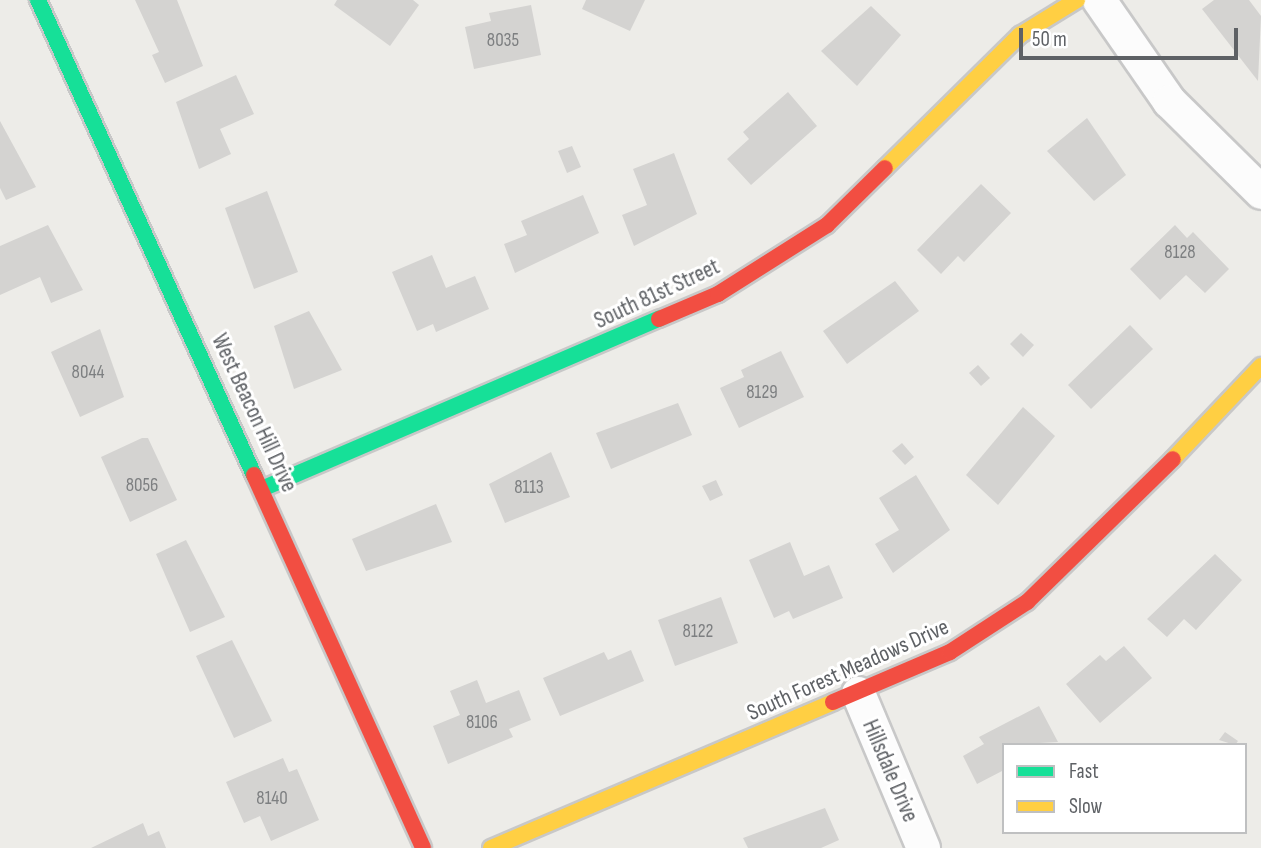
<!DOCTYPE html>
<html>
<head>
<meta charset="utf-8">
<style>
	body { margin:0 }
	#map { position:relative; width:1261px; height:848px; overflow:hidden; background:#edece8; font-family:"Sofia Sans Condensed",sans-serif }
	div>[style] { position:absolute }
	[style*='--x'] { left:calc(var(--x)*1px); top:calc(var(--y)*1px); width:calc(var(--w)*1px); rotate:calc(var(--a)*1deg) }
	.building>* { inset:0; background:#d4d3d1 }
	.roads { filter:drop-shadow(2px 0 #c8c8c8) drop-shadow(-2px 0 #c8c8c8) drop-shadow(0 2px #c8c8c8) drop-shadow(0 -2px #c8c8c8) }
	.street>* { height:33px; margin:-16.5px; padding:0 16.5px; transform-origin:16.5px; border-radius:16.5px; background:#fcfcfc }
	.fast>* { height:16px; margin:-8px; padding:0 8px; transform-origin:8px; border-radius:8px; background:#16e098 }
	.slow>* { height:16px; margin:-8px; padding:0 8px; transform-origin:8px; border-radius:8px; background:#ffcf43 }
	.jam>* { height:16px; margin:-8px; padding:0 8px; transform-origin:8px; border-radius:8px; background:#f24e42 }
	span { translate:-50% -50%; white-space:nowrap; text-align:center; line-height:1.15; -webkit-text-stroke:6px #fff; paint-order:stroke }
	.number-label { font-size:19px; color:#7d7f81 }
	.number-label span { -webkit-text-stroke-width:0 }
	.street-label { font-size:23px; color:#5e6165 }
	.legend { position:absolute; left:1002px; top:743px; width:245px; height:91px; box-sizing:border-box; background:#fff; border:2px solid #bfc0c1; margin:0; padding:9px 12px; list-style:none; font-size:21px; color:#5e6165 }
	.legend li { display:flex; align-items:center; gap:14px; height:35px }
	.legend b { width:35px; border:2px solid #bfc0c1 }
	.scale { position:absolute; left:1019px; top:28px; width:219px; height:32px; box-sizing:border-box; border:4px solid #5e6165; border-top:0; padding-left:9px; font-size:21px; line-height:24px; white-space:nowrap; color:#5e6165; -webkit-text-stroke:5px #fff; paint-order:stroke }
</style>
</head>
<body>
<div id="map">
	<div class="building">
		<div style="clip-path:polygon(135px 0,177px 0,203px 66px,165px 83px,152px 55px,159px 52px)"></div>
		<div style="clip-path:polygon(337px 0,413px 0,419px 5px,390px 46px,334px 5px)"></div>
		<div style="clip-path:polygon(586px 0,645px 0,630px 31px,582px 9px)"></div>
		<div style="clip-path:polygon(1214px 0,1249px 0,1261px 16px,1258px 81px,1202px 9px)"></div>
		<div style="clip-path:polygon(531px 5px,541px 55px,474px 69px,465px 27px,491px 21px,489px 13px)"></div>
		<div style="clip-path:polygon(871px 6px,901px 35px,857px 86px,821px 51px)"></div>
		<div style="clip-path:polygon(236px 75px,254px 114px,220px 129px,231px 154px,199px 169px,176px 102px)"></div>
		<div style="clip-path:polygon(788px 92px,817px 126px,751px 185px,727px 159px,749px 139px,743px 132px)"></div>
		<div style="clip-path:polygon(1087px 118px,1126px 175px,1094px 201px,1047px 151px)"></div>
		<div style="clip-path:polygon(0 121px,36px 187px,6px 200px,0 188px)"></div>
		<div style="clip-path:polygon(572px 146px,581px 167px,567px 173px,558px 151px)"></div>
		<div style="clip-path:polygon(674px 153px,697px 214px,634px 246px,622px 215px,647px 205px,633px 169px)"></div>
		<div style="clip-path:polygon(981px 184px,1011px 213px,964px 262px,958px 256px,941px 274px,917px 250px)"></div>
		<div style="clip-path:polygon(267px 191px,298px 272px,254px 289px,225px 208px)"></div>
		<div style="clip-path:polygon(583px 195px,599px 233px,515px 273px,504px 244px,527px 235px,521px 221px)"></div>
		<div style="clip-path:polygon(48px 225px,83px 290px,51px 303px,40px 277px,0 295px,0 246px)"></div>
		<div style="clip-path:polygon(1175px 225px,1187px 238px,1193px 232px,1229px 269px,1205px 293px,1186px 275px,1160px 300px,1130px 269px)"></div>
		<div style="clip-path:polygon(432px 255px,446px 288px,475px 276px,489px 309px,436px 332px,433px 324px,417px 331px,392px 272px)"></div>
		<div style="clip-path:polygon(895px 281px,919px 311px,847px 364px,823px 331px)"></div>
		<div style="clip-path:polygon(309px 311px,342px 370px,294px 389px,274px 326px)"></div>
		<div style="clip-path:polygon(1130px 325px,1153px 349px,1091px 409px,1068px 385px)"></div>
		<div style="clip-path:polygon(100px 329px,124px 397px,80px 417px,51px 352px)"></div>
		<div style="clip-path:polygon(1021px 333px,1034px 345px,1023px 357px,1010px 344px)"></div>
		<div style="clip-path:polygon(781px 351px,804px 397px,739px 428px,720px 388px,744px 377px,741px 370px)"></div>
		<div style="clip-path:polygon(978px 365px,990px 378px,981px 386px,969px 373px)"></div>
		<div style="clip-path:polygon(678px 403px,692px 435px,611px 469px,596px 433px)"></div>
		<div style="clip-path:polygon(1023px 407px,1055px 436px,998px 505px,966px 475px)"></div>
		<div style="clip-path:polygon(142px 438px,148px 438px,177px 500px,130px 522px,101px 457px)"></div>
		<div style="clip-path:polygon(902px 443px,914px 457px,905px 465px,892px 451px)"></div>
		<div style="clip-path:polygon(551px 452px,570px 497px,505px 523px,489px 484px)"></div>
		<div style="clip-path:polygon(916px 475px,950px 530px,893px 573px,875px 544px,899px 530px,879px 498px)"></div>
		<div style="clip-path:polygon(716px 480px,723px 495px,710px 501px,702px 486px)"></div>
		<div style="clip-path:polygon(436px 504px,452px 542px,366px 571px,352px 539px)"></div>
		<div style="clip-path:polygon(186px 540px,225px 617px,190px 632px,156px 554px)"></div>
		<div style="clip-path:polygon(790px 542px,804px 576px,829px 565px,843px 598px,793px 619px,789px 611px,774px 618px,749px 560px)"></div>
		<div style="clip-path:polygon(1215px 554px,1242px 580px,1196px 630px,1184px 619px,1167px 637px,1147px 619px)"></div>
		<div style="clip-path:polygon(721px 597px,738px 643px,675px 666px,658px 620px)"></div>
		<div style="clip-path:polygon(232px 640px,272px 721px,234px 738px,196px 656px)"></div>
		<div style="clip-path:polygon(1124px 646px,1152px 678px,1100px 723px,1066px 684px,1100px 655px,1106px 661px)"></div>
		<div style="clip-path:polygon(631px 650px,644px 681px,560px 716px,543px 678px,604px 652px,608px 660px)"></div>
		<div style="clip-path:polygon(477px 680px,486px 703px,519px 690px,531px 720px,509px 729px,513px 737px,448px 764px,433px 726px,460px 715px,450px 691px)"></div>
		<div style="clip-path:polygon(1039px 706px,1058px 742px,1004px 745px,1004px 770px,977px 784px,963px 756px,984px 744px,979px 737px)"></div>
		<div style="clip-path:polygon(1225px 732px,1238px 741px,1235px 745px,1219px 740px)"></div>
		<div style="clip-path:polygon(283px 758px,289px 772px,297px 769px,319px 820px,271px 841px,260px 816px,244px 823px,226px 782px)"></div>
		<div style="clip-path:polygon(825px 808px,839px 840px,821px 848px,748px 848px,743px 838px)"></div>
		<div style="clip-path:polygon(143px 823px,148px 836px,159px 831px,166px 848px,91px 848px)"></div>
	</div>
	<div class="roads">
		<div class="street">
			<div style="--x:1099;--y:0;--w:123;--a:55.3"></div>
			<div style="--x:1169;--y:101;--w:129;--a:44.7"></div>
			<div style="--x:858;--y:693;--w:168;--a:67.2"></div>
		</div>
		<div class="fast">
			<div style="--x:38;--y:0;--w:522;--a:65.55"></div>
			<div style="--x:264;--y:488;--w:430;--a:-23.2"></div>
		</div>
		<div class="slow">
			<div style="--x:885;--y:168;--w:190;--a:-44.6"></div>
			<div style="--x:1020;--y:35;--w:67;--a:-31.6"></div>
			<div style="--x:1173;--y:459;--w:128;--a:-46.6"></div>
			<div style="--x:491;--y:848;--w:372;--a:-23.1"></div>
		</div>
		<div class="jam">
			<div style="--x:659;--y:319;--w:64;--a:-23"></div>
			<div style="--x:718;--y:294;--w:129;--a:-32.3"></div>
			<div style="--x:827;--y:225;--w:81;--a:-44.5"></div>
			<div style="--x:254;--y:475;--w:409;--a:65.6"></div>
			<div style="--x:833;--y:702;--w:127;--a:-23.1"></div>
			<div style="--x:950;--y:652;--w:92;--a:-33"></div>
			<div style="--x:1027;--y:602;--w:204;--a:-44.4"></div>
		</div>
	</div>
	<div class="number-label">
		<span style="left:503px;top:41px">8035</span>
		<span style="left:1180px;top:253px">8128</span>
		<span style="left:88px;top:373px">8044</span>
		<span style="left:762px;top:393px">8129</span>
		<span style="left:142px;top:486px">8056</span>
		<span style="left:529px;top:488px">8113</span>
		<span style="left:698px;top:632px">8122</span>
		<span style="left:482px;top:723px">8106</span>
		<span style="left:272px;top:799px">8140</span>
	</div>
	<div class="street-label">
		<span style="left:657px;top:294px;rotate:-25deg">South 81st Street</span>
		<span style="left:254px;top:413px;rotate:65deg">West Beacon Hill Drive</span>
		<span style="left:848px;top:670px;rotate:-24deg">South Forest Meadows Drive</span>
		<span style="left:890px;top:771px;rotate:67deg">Hillsdale Drive</span>
	</div>
	<ul class="legend">
	<li><b style="height:9px;background:#16e098"></b>Fast</li>
	<li><b style="height:9px;background:#ffcf43"></b>Slow</li>
	</ul>
	<div class="scale">50 m</div>
</div>
</body>
</html>
